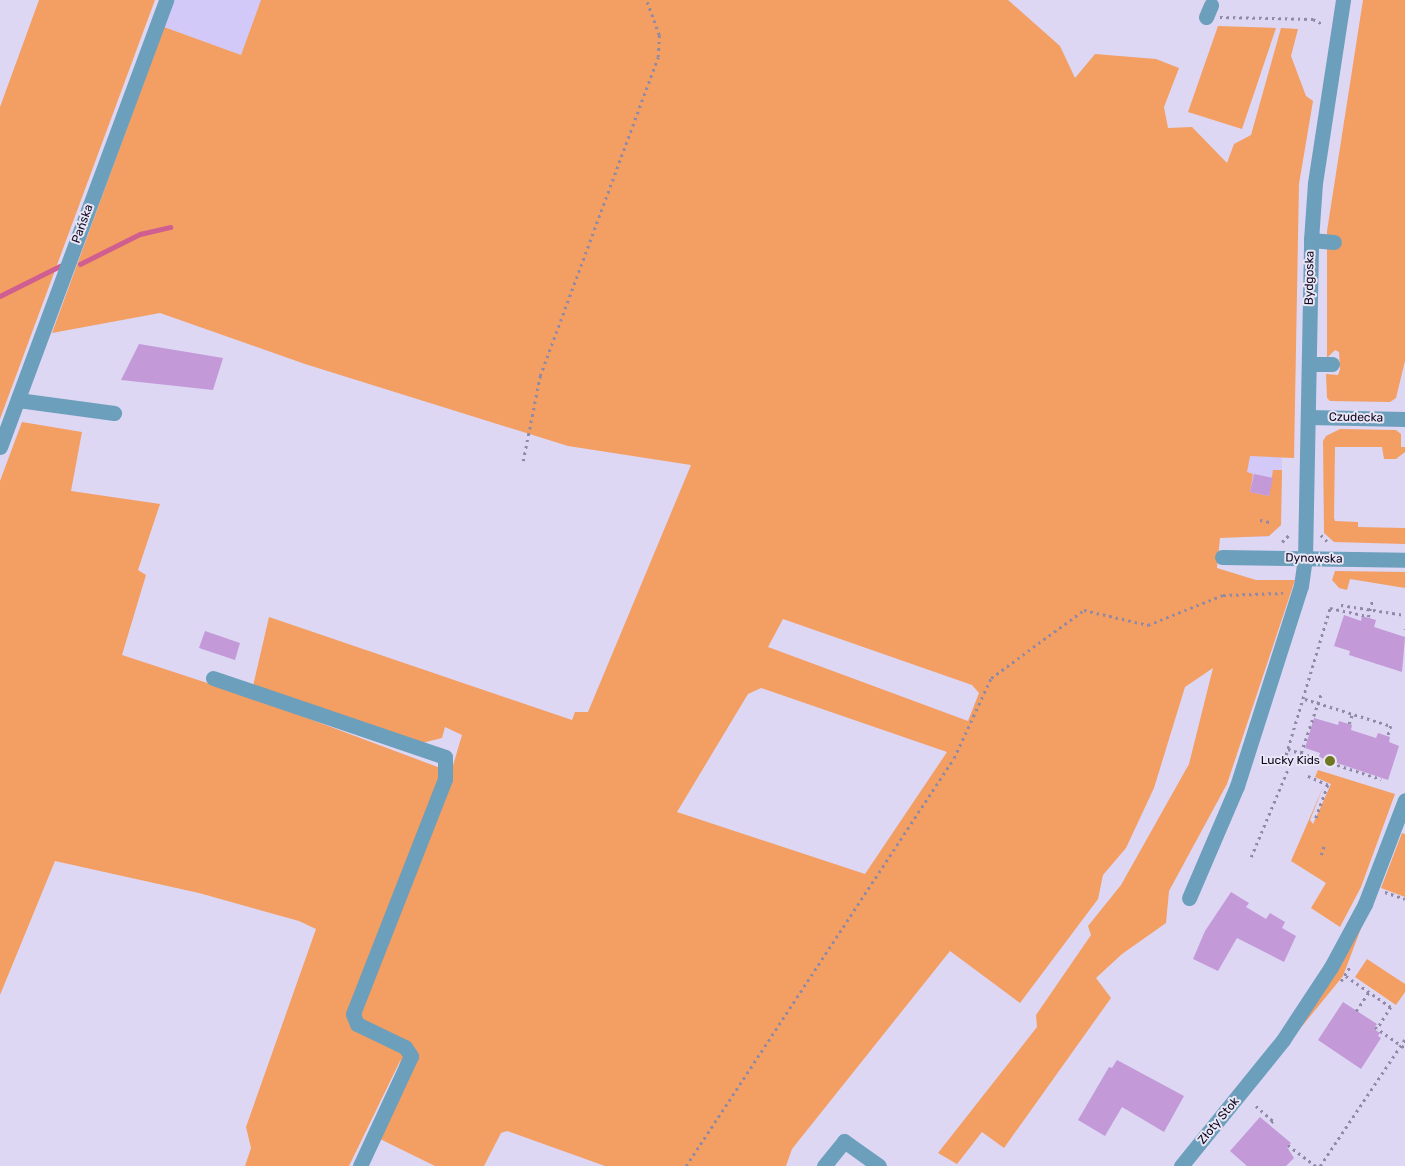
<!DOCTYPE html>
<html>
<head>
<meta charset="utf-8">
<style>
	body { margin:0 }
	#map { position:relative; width:1405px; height:1166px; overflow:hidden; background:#ddd7f4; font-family:Rubik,sans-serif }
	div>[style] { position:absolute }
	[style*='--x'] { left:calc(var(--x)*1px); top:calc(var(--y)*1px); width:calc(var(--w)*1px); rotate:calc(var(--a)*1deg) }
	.built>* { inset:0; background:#d2c9f8 }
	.green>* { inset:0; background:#f39e63 }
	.stream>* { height:4.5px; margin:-2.25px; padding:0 2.25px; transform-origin:2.25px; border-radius:2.25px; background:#cf5e91 }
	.building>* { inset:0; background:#c399d8 }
	.path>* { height:2.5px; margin-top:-1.25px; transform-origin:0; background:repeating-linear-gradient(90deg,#918aa6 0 2.5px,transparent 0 6.5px) }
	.minor>* { height:15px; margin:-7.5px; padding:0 7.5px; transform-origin:7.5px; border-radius:7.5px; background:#6c9fbc }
	.dots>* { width:14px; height:14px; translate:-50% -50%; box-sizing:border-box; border:2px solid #e9e6f5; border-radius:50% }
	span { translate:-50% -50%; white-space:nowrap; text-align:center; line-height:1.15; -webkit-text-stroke:4px #e9e6f5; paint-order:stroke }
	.street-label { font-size:12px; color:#0e071f }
	.poi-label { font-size:12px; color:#0e071f }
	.right { translate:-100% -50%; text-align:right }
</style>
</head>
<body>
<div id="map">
	<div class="built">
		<div style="clip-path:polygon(174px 0,261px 0,241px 55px,164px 27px)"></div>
		<div style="clip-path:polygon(1248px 450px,1282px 451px,1281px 525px,1268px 537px,1229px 537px)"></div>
	</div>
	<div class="green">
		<div style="clip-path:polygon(39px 0,155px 0,0 419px,0 107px)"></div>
		<div style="clip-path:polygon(evenodd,261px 0,1008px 0,1060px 46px,1075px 78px,1095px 54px,1156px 59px,1179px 68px,1164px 107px,1168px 128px,1192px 127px,1227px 163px,1234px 144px,1251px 135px,1281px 28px,1298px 29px,1291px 56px,1306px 96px,1313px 101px,1299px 184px,1294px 458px,1250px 456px,1247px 472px,1253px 474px,1250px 492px,1269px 496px,1273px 470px,1282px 470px,1281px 525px,1269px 536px,1220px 538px,1217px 568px,1256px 580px,1295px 580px,1227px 784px,1169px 891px,1166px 923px,1122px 954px,1096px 978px,1111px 998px,1004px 1148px,982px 1132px,957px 1164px,938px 1153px,1037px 1027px,1036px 1015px,1091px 935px,1088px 926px,1121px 885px,1189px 764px,1213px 668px,1185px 687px,1154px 788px,1126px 848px,1103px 875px,1098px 899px,1020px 1003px,950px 951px,792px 1149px,786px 1166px,605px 1166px,507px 1131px,501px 1133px,484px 1166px,435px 1166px,378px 1138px,401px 1059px,349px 1166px,245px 1166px,251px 1148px,246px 1127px,316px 929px,299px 921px,199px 893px,55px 861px,0 995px,0 481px,22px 422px,82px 432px,71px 491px,160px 504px,138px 570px,146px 575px,122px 655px,259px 700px,451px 772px,462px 735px,445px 727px,442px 738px,422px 743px,253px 686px,269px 617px,572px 720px,575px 712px,588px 712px,691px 465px,568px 446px,305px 364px,160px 313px,52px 333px,164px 27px,241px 55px,261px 0,783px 619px,972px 685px,979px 693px,968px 721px,768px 647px,783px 619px,261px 0,761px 688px,947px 752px,865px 874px,677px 812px,748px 694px,761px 688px)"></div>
		<div style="clip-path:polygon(1363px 0,1405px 0,1405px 361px,1396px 398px,1390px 402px,1330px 401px,1327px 398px,1326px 374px,1338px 375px,1340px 369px,1339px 352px,1335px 350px,1327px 358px,1327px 231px)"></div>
		<div style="clip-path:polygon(1218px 26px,1276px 28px,1242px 129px,1188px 112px)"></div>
		<div style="clip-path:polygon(1340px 429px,1396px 430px,1401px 434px,1401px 447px,1405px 447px,1405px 452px,1396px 459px,1384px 459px,1382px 447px,1335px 447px,1334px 518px,1335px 521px,1358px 522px,1358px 527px,1405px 528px,1405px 544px,1334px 542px,1324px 533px,1323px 441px,1326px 436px)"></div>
		<div style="clip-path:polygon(1335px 571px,1405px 572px,1405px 588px,1350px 579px,1347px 590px,1339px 588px,1332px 580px)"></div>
		<div style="clip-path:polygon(1318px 770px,1395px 794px,1361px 887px,1340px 927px,1311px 908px,1326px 883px,1291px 861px,1324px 785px,1310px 820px,1313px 824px,1331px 784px,1315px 777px)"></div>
		<div style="clip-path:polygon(1402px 833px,1405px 834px,1405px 897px,1381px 888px)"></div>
		<div style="clip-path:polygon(1366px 915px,1343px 976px,1294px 1036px)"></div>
		<div style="clip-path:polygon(1367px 959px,1405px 984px,1405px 992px,1396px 1005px,1355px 977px)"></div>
	</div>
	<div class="stream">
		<div style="--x:80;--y:264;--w:67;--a:-26.6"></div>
		<div style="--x:140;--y:234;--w:31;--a:-13"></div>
		<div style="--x:0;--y:296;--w:67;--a:-26.6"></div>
	</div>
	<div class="building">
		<div style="clip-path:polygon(139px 344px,223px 358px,213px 390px,121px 380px)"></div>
		<div style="clip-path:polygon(1254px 474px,1273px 478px,1269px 496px,1250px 492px)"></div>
		<div style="clip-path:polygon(1344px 615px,1361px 621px,1362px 616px,1376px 620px,1374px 627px,1405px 637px,1402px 672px,1349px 655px,1350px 651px,1334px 646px)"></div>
		<div style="clip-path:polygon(205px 631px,240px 643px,235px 660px,199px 648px)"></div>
		<div style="clip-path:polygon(1314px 718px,1338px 725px,1339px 721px,1352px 725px,1351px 730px,1376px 738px,1378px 733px,1390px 737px,1389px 742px,1399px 746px,1388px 780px,1319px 757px,1320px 753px,1305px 748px)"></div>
		<div style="clip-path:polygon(1231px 892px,1249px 903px,1246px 907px,1266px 919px,1270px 913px,1285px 922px,1282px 928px,1296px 936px,1284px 962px,1237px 938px,1218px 971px,1193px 959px,1205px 931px)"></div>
		<div style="clip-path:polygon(1343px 1002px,1377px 1024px,1374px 1029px,1380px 1033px,1378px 1036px,1381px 1038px,1361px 1069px,1318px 1040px)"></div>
		<div style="clip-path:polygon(1117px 1060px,1184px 1096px,1164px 1132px,1122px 1107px,1105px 1136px,1078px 1120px,1109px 1067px,1112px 1068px)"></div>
		<div style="clip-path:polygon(1260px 1117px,1291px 1143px,1287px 1147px,1294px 1158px,1286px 1166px,1247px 1166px,1230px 1151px)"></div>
	</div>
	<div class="path">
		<div style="--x:1220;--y:17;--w:93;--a:1.2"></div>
		<div style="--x:1313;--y:19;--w:11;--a:27"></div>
		<div style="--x:523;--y:461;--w:87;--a:-78.7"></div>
		<div style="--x:540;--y:376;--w:340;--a:-69.7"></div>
		<div style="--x:658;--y:57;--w:22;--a:-87"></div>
		<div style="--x:659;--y:35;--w:37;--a:-110"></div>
		<div style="--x:1260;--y:520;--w:10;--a:11"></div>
		<div style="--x:1321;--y:535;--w:11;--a:45"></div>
		<div style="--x:1282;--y:542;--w:11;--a:-45"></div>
		<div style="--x:1341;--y:605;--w:65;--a:8.9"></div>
		<div style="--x:1368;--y:617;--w:16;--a:-76"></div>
		<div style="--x:1405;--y:630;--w:1;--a:-90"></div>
		<div style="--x:1305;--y:699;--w:90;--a:17.4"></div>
		<div style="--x:1391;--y:726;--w:10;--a:107"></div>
		<div style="--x:1349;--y:724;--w:10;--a:-73"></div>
		<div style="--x:1288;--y:749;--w:98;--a:17.9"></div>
		<div style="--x:1301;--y:753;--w:62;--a:-71.3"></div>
		<div style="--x:1284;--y:761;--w:160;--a:-73.3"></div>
		<div style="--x:1330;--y:608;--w:39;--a:12"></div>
		<div style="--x:1308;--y:776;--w:22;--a:24"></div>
		<div style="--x:1328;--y:785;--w:38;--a:110"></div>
		<div style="--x:1321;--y:855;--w:13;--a:-72"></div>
		<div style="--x:1251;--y:857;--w:101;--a:-67.2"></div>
		<div style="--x:1385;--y:892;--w:21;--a:19"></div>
		<div style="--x:1346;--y:976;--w:55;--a:34.6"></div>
		<div style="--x:1391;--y:1007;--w:26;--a:122"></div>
		<div style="--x:1341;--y:981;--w:19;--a:-58"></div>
		<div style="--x:1356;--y:1011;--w:23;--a:-56"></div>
		<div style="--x:1375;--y:1027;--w:37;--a:35"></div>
		<div style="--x:1256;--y:1106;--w:23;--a:41"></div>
		<div style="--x:1273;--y:1121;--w:5;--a:127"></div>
		<div style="--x:1288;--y:1145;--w:35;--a:37"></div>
		<div style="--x:686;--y:1166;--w:488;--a:-56.7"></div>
		<div style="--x:954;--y:758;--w:88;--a:-65.2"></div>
		<div style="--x:991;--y:678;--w:115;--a:-36.2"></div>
		<div style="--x:1084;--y:610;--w:66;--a:13.2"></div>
		<div style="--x:1148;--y:625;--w:81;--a:-21.8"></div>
		<div style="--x:1223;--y:595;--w:60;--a:-1.9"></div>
		<div style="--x:1320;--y:1166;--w:153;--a:-56.2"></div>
	</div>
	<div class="minor">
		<div style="--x:1206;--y:17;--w:13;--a:-67"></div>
		<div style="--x:1311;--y:240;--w:23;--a:5"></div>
		<div style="--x:1309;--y:364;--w:23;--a:0"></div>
		<div style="--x:18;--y:400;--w:97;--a:7.7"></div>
		<div style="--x:1308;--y:417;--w:97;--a:1.2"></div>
		<div style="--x:0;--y:447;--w:477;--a:-69.6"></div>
		<div style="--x:1222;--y:557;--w:183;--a:0.9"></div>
		<div style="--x:213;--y:678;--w:245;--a:18.8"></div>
		<div style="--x:445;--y:757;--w:22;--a:90"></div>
		<div style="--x:445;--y:779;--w:252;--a:111.4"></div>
		<div style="--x:353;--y:1014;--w:11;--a:68"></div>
		<div style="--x:357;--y:1024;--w:53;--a:25.6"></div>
		<div style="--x:405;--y:1047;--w:11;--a:56"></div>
		<div style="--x:411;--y:1056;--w:121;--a:114.9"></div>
		<div style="--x:1189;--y:898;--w:122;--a:-66.8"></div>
		<div style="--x:1237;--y:786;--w:210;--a:-72.3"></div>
		<div style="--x:1301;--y:586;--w:27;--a:-82"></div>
		<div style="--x:1305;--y:559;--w:319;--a:-88.9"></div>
		<div style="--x:1311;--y:240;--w:57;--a:-86"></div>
		<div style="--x:1315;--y:183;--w:185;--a:-81.3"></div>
		<div style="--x:824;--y:1166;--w:32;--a:-51"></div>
		<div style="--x:844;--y:1141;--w:43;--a:35.5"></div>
		<div style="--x:1181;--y:1166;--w:162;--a:-51"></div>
		<div style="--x:1283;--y:1040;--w:87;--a:-56.7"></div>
		<div style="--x:1331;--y:967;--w:72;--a:-61.6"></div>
		<div style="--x:1365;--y:904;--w:111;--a:-69"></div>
	</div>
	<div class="dots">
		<div style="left:1330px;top:761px;background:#6f7720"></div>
	</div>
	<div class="street-label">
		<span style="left:83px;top:224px;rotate:-70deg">Pańska</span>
		<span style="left:1310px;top:278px;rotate:-89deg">Bydgoska</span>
		<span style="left:1356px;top:418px;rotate:1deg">Czudecka</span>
		<span style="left:1314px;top:559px;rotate:1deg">Dynowska</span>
		<span style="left:1219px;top:1121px;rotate:-50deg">Złoty Stok</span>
	</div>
	<div class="poi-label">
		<span class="right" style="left:1320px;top:761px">Lucky Kids</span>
	</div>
</div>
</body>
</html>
